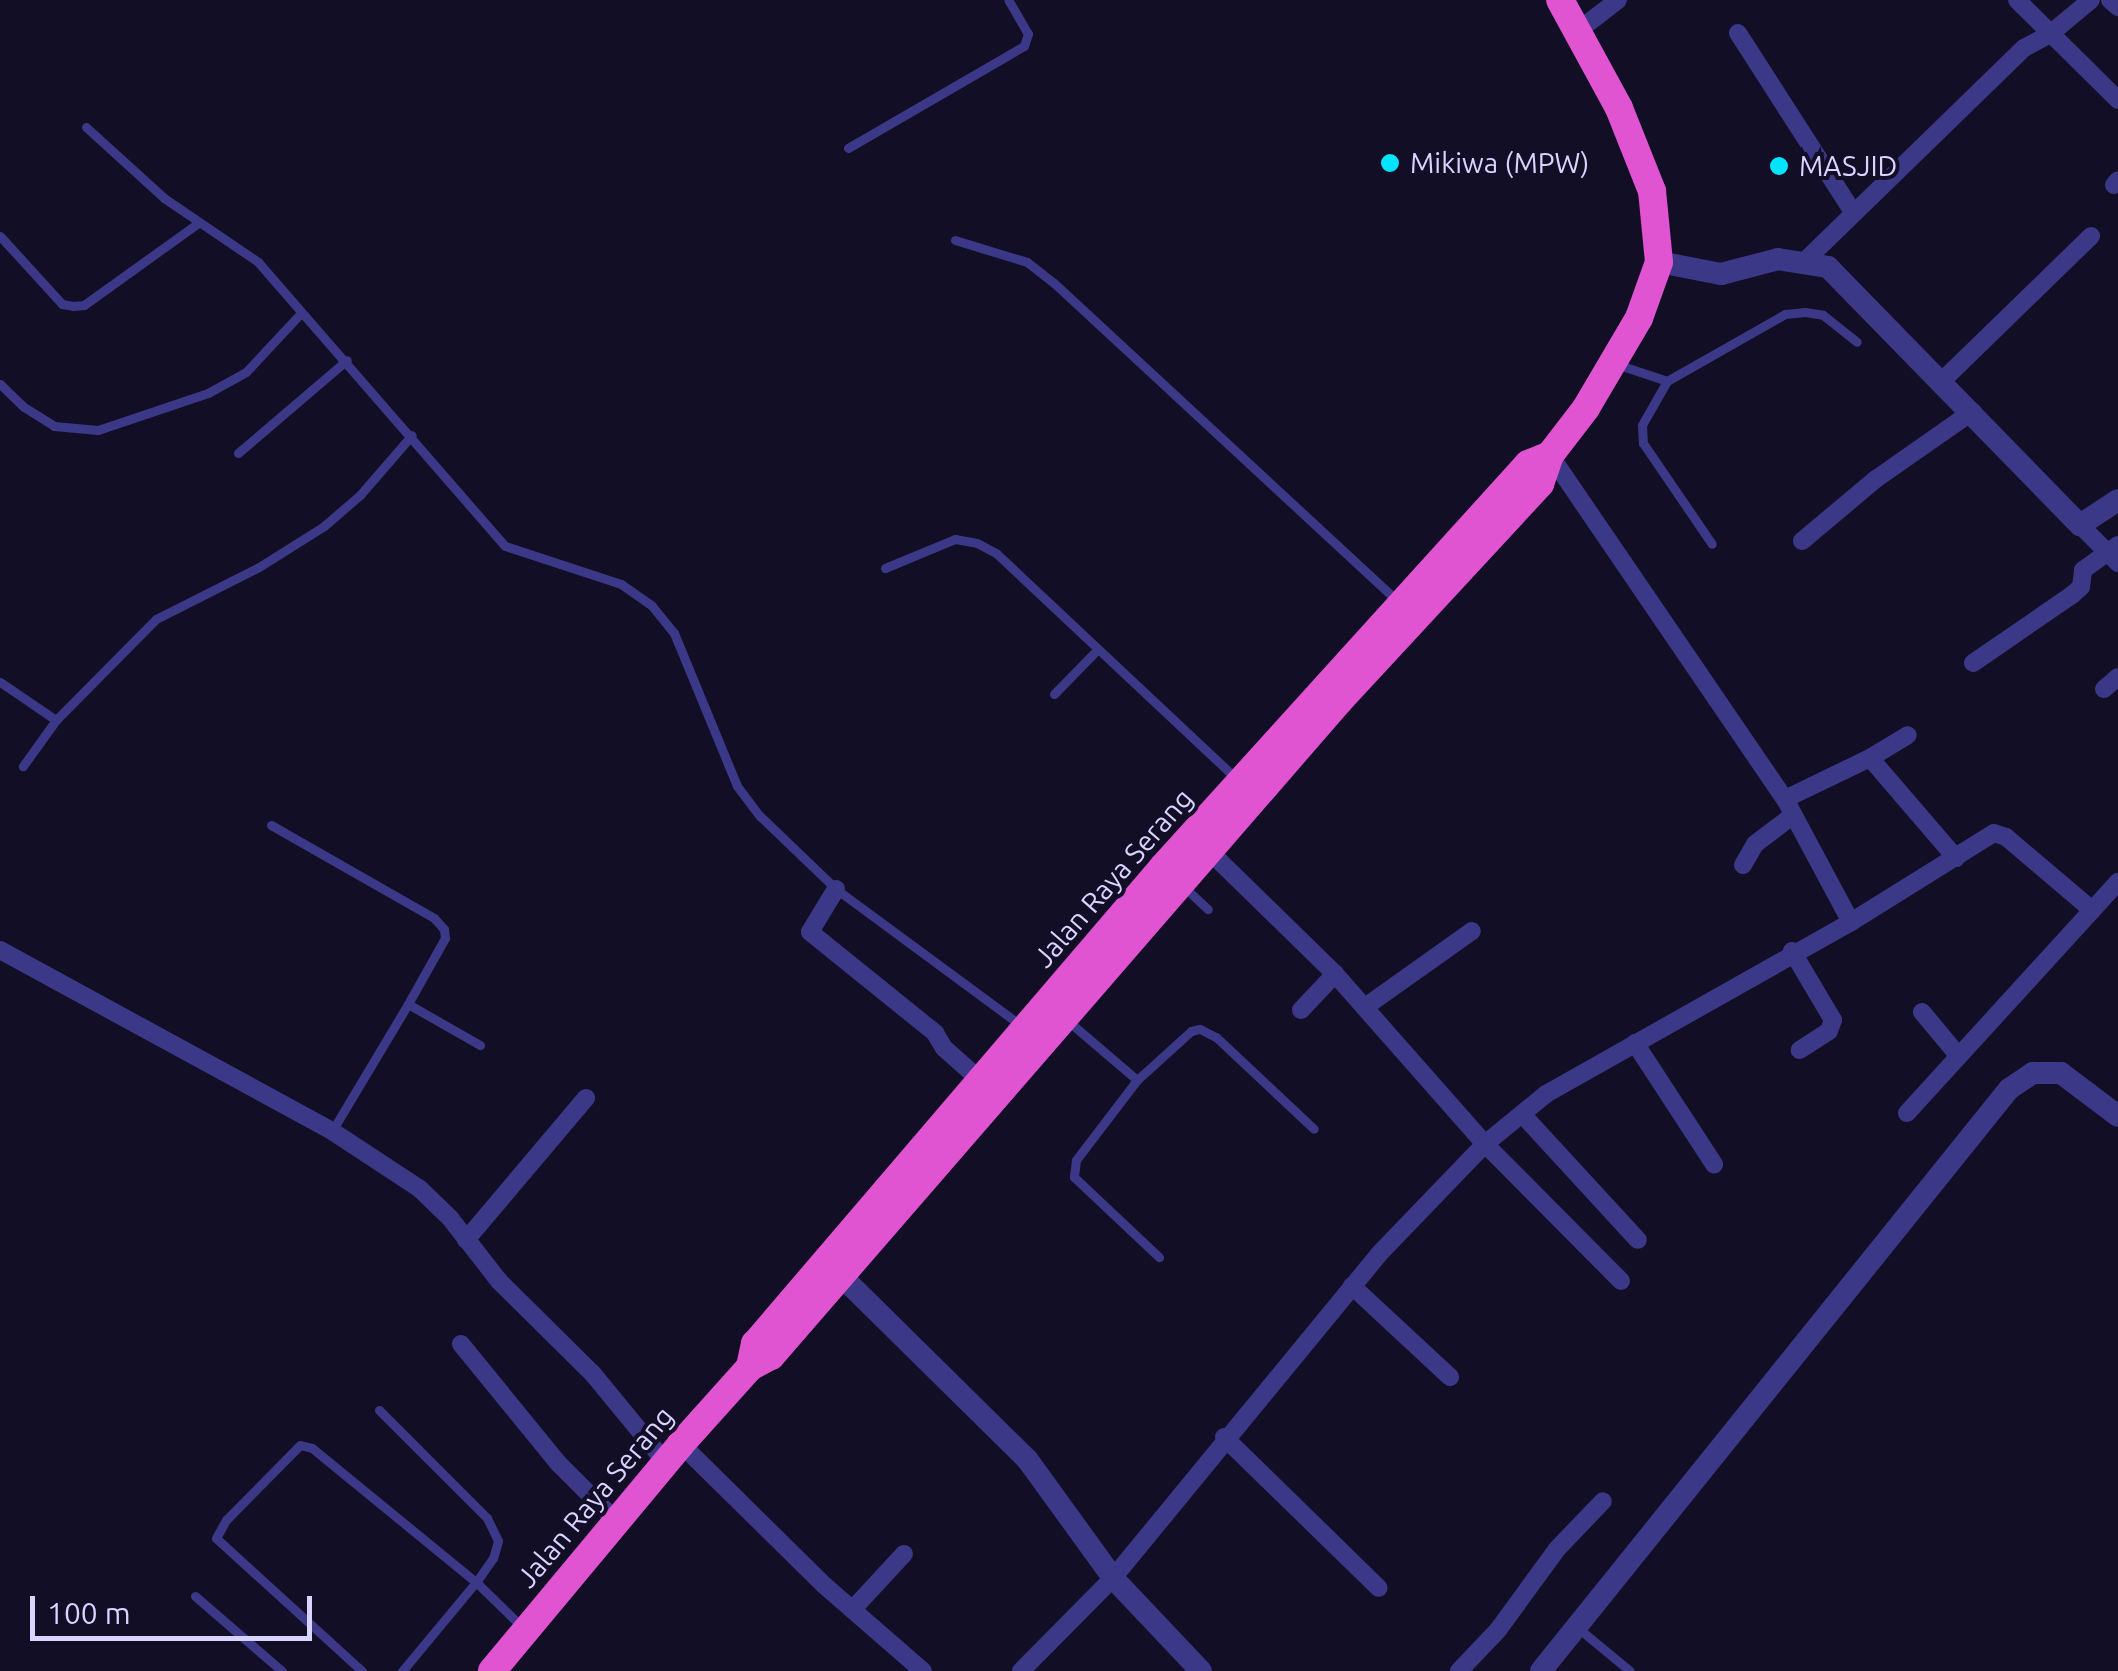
<!DOCTYPE html>
<html>
<head>
<meta charset="utf-8">
<style>
	body { margin:0 }
	#map { position:relative; width:2118px; height:1671px; overflow:hidden; background:#120e26; font-family:Ubuntu,sans-serif }
	div>[style] { position:absolute }
	[style*='--x'] { left:calc(var(--x)*1px); top:calc(var(--y)*1px); width:calc(var(--w)*1px); rotate:calc(var(--a)*1deg) }
	.service>* { height:9px; margin:-4.5px; padding:0 4.5px; transform-origin:4.5px; border-radius:4.5px; background:#3b3887 }
	.minor>* { height:18px; margin:-9px; padding:0 9px; transform-origin:9px; border-radius:9px; background:#3b3887 }
	.tertiary>* { height:22px; margin:-11px; padding:0 11px; transform-origin:11px; border-radius:11px; background:#3b3887 }
	.trunk>* { height:28px; margin:-14px; padding:0 14px; transform-origin:14px; border-radius:14px; background:#e054d1 }
	.dots>* { width:28px; height:28px; translate:-50% -50%; box-sizing:border-box; border:5px solid #120e26; border-radius:50% }
	span { translate:-50% -50%; white-space:nowrap; text-align:center; line-height:1.15; -webkit-text-stroke:8px #120e26; paint-order:stroke }
	.poi-label { font-size:28px; color:#d8d3ff }
	.left { translate:0 -50%; text-align:left }
	.street-label { font-size:28px; color:#d8d3ff }
	.scale { position:absolute; left:30px; top:1596px; width:282px; height:45px; box-sizing:border-box; border:5px solid #d8d3ff; border-top:0; padding-left:12px; font-size:30px; line-height:35px; white-space:nowrap; color:#d8d3ff; -webkit-text-stroke:8px #120e26; paint-order:stroke }
</style>
</head>
<body>
<div id="map">
	<div class="service">
		<div style="--x:86;--y:127;--w:105;--a:42.3"></div>
		<div style="--x:164;--y:198;--w:114;--a:34.2"></div>
		<div style="--x:258;--y:262;--w:376;--a:49"></div>
		<div style="--x:505;--y:546;--w:122;--a:18.1"></div>
		<div style="--x:621;--y:584;--w:38;--a:35"></div>
		<div style="--x:652;--y:606;--w:35;--a:51"></div>
		<div style="--x:674;--y:633;--w:165;--a:67.6"></div>
		<div style="--x:737;--y:786;--w:38;--a:53"></div>
		<div style="--x:760;--y:816;--w:105;--a:43.8"></div>
		<div style="--x:836;--y:889;--w:232;--a:36.4"></div>
		<div style="--x:848;--y:148;--w:203;--a:-30.1"></div>
		<div style="--x:1024;--y:46;--w:13;--a:-72"></div>
		<div style="--x:1028;--y:34;--w:39;--a:-120"></div>
		<div style="--x:0;--y:236;--w:92;--a:47.6"></div>
		<div style="--x:62;--y:304;--w:11;--a:10"></div>
		<div style="--x:73;--y:306;--w:11;--a:-5"></div>
		<div style="--x:84;--y:305;--w:140;--a:-35.7"></div>
		<div style="--x:955;--y:240;--w:75;--a:17"></div>
		<div style="--x:1027;--y:262;--w:34;--a:38"></div>
		<div style="--x:1054;--y:283;--w:466;--a:42.8"></div>
		<div style="--x:1616;--y:364;--w:54;--a:18.4"></div>
		<div style="--x:1667;--y:381;--w:136;--a:-29.6"></div>
		<div style="--x:1785;--y:314;--w:20;--a:-6"></div>
		<div style="--x:1805;--y:312;--w:18;--a:9"></div>
		<div style="--x:1823;--y:315;--w:43;--a:38.5"></div>
		<div style="--x:1667;--y:381;--w:51;--a:119.6"></div>
		<div style="--x:1642;--y:425;--w:18;--a:87"></div>
		<div style="--x:1643;--y:443;--w:122;--a:55.7"></div>
		<div style="--x:0;--y:384;--w:33;--a:44"></div>
		<div style="--x:24;--y:407;--w:36;--a:32"></div>
		<div style="--x:54;--y:426;--w:44;--a:5.2"></div>
		<div style="--x:98;--y:430;--w:116;--a:-18.6"></div>
		<div style="--x:208;--y:393;--w:43;--a:-28.9"></div>
		<div style="--x:246;--y:372;--w:81;--a:-47"></div>
		<div style="--x:238;--y:453;--w:143;--a:-40.5"></div>
		<div style="--x:885;--y:568;--w:76;--a:-22.5"></div>
		<div style="--x:955;--y:539;--w:22;--a:10"></div>
		<div style="--x:977;--y:543;--w:21;--a:28"></div>
		<div style="--x:996;--y:553;--w:333;--a:43.2"></div>
		<div style="--x:0;--y:682;--w:68;--a:34.2"></div>
		<div style="--x:56;--y:720;--w:57;--a:125.7"></div>
		<div style="--x:1054;--y:694;--w:60;--a:-45.7"></div>
		<div style="--x:56;--y:720;--w:142;--a:-45.3"></div>
		<div style="--x:156;--y:619;--w:115;--a:-26.8"></div>
		<div style="--x:259;--y:567;--w:77;--a:-32.2"></div>
		<div style="--x:324;--y:526;--w:48;--a:-40.7"></div>
		<div style="--x:360;--y:495;--w:79;--a:-49.1"></div>
		<div style="--x:271;--y:825;--w:188;--a:29.7"></div>
		<div style="--x:434;--y:918;--w:15;--a:48"></div>
		<div style="--x:444;--y:929;--w:9;--a:84"></div>
		<div style="--x:445;--y:938;--w:76;--a:119.3"></div>
		<div style="--x:1183;--y:886;--w:34;--a:43"></div>
		<div style="--x:1068;--y:1021;--w:91;--a:40.5"></div>
		<div style="--x:1137;--y:1080;--w:101;--a:127.3"></div>
		<div style="--x:1076;--y:1160;--w:17;--a:97"></div>
		<div style="--x:1074;--y:1177;--w:117;--a:43.3"></div>
		<div style="--x:1137;--y:1080;--w:73;--a:-42.2"></div>
		<div style="--x:1191;--y:1031;--w:9;--a:-13"></div>
		<div style="--x:1200;--y:1029;--w:18;--a:27"></div>
		<div style="--x:1216;--y:1037;--w:134;--a:43.2"></div>
		<div style="--x:332;--y:1131;--w:148;--a:-59.1"></div>
		<div style="--x:408;--y:1004;--w:83;--a:29.7"></div>
		<div style="--x:379;--y:1410;--w:153;--a:45"></div>
		<div style="--x:487;--y:1518;--w:25;--a:64"></div>
		<div style="--x:498;--y:1541;--w:18;--a:106"></div>
		<div style="--x:493;--y:1558;--w:29;--a:125"></div>
		<div style="--x:476;--y:1582;--w:64;--a:44.4"></div>
		<div style="--x:195;--y:1596;--w:115;--a:40.8"></div>
		<div style="--x:1578;--y:1628;--w:67;--a:39.6"></div>
		<div style="--x:362;--y:1671;--w:197;--a:-137.7"></div>
		<div style="--x:216;--y:1538;--w:21;--a:-61"></div>
		<div style="--x:226;--y:1520;--w:105;--a:-45.4"></div>
		<div style="--x:300;--y:1445;--w:12;--a:14"></div>
		<div style="--x:312;--y:1448;--w:212;--a:39.3"></div>
		<div style="--x:476;--y:1582;--w:116;--a:129.7"></div>
	</div>
	<div class="minor">
		<div style="--x:2017;--y:0;--w:142;--a:44.7"></div>
		<div style="--x:2110;--y:0;--w:11;--a:41"></div>
		<div style="--x:1579;--y:30;--w:49;--a:-37.6"></div>
		<div style="--x:1738;--y:33;--w:213;--a:57.3"></div>
		<div style="--x:2114;--y:185;--w:6;--a:-51"></div>
		<div style="--x:1806;--y:260;--w:304;--a:-44.2"></div>
		<div style="--x:2024;--y:48;--w:30;--a:-28"></div>
		<div style="--x:2050;--y:34;--w:53;--a:-39.7"></div>
		<div style="--x:1942;--y:381;--w:208;--a:-44.2"></div>
		<div style="--x:1550;--y:455;--w:417;--a:55.7"></div>
		<div style="--x:1785;--y:799;--w:140;--a:61.8"></div>
		<div style="--x:2080;--y:525;--w:54;--a:45"></div>
		<div style="--x:1802;--y:541;--w:97;--a:-40"></div>
		<div style="--x:1876;--y:479;--w:118;--a:-35"></div>
		<div style="--x:1973;--y:663;--w:120;--a:-34.5"></div>
		<div style="--x:2072;--y:595;--w:12;--a:-42"></div>
		<div style="--x:2081;--y:587;--w:17;--a:-83"></div>
		<div style="--x:2083;--y:570;--w:43;--a:-35.5"></div>
		<div style="--x:2104;--y:689;--w:18;--a:-41"></div>
		<div style="--x:1870;--y:758;--w:44;--a:-31.2"></div>
		<div style="--x:1785;--y:799;--w:94;--a:-25.8"></div>
		<div style="--x:1870;--y:758;--w:132;--a:49.3"></div>
		<div style="--x:1203;--y:845;--w:185;--a:44.3"></div>
		<div style="--x:1335;--y:974;--w:227;--a:48.6"></div>
		<div style="--x:1485;--y:1144;--w:193;--a:45.2"></div>
		<div style="--x:1743;--y:865;--w:24;--a:-60"></div>
		<div style="--x:1755;--y:844;--w:46;--a:-37.1"></div>
		<div style="--x:836;--y:889;--w:50;--a:121.2"></div>
		<div style="--x:810;--y:932;--w:161;--a:38.9"></div>
		<div style="--x:935;--y:1033;--w:17;--a:59"></div>
		<div style="--x:944;--y:1048;--w:50;--a:41.7"></div>
		<div style="--x:0;--y:950;--w:378;--a:28.6"></div>
		<div style="--x:332;--y:1131;--w:105;--a:33.4"></div>
		<div style="--x:420;--y:1189;--w:42;--a:44"></div>
		<div style="--x:450;--y:1218;--w:80;--a:52.1"></div>
		<div style="--x:499;--y:1281;--w:132;--a:44.7"></div>
		<div style="--x:593;--y:1374;--w:115;--a:50.6"></div>
		<div style="--x:1792;--y:951;--w:80;--a:59.3"></div>
		<div style="--x:1833;--y:1020;--w:12;--a:110"></div>
		<div style="--x:1829;--y:1031;--w:35;--a:147"></div>
		<div style="--x:1365;--y:1007;--w:131;--a:-35.4"></div>
		<div style="--x:1301;--y:1010;--w:50;--a:-46.6"></div>
		<div style="--x:1922;--y:1012;--w:55;--a:50.2"></div>
		<div style="--x:1635;--y:1043;--w:145;--a:56.9"></div>
		<div style="--x:1907;--y:1113;--w:313;--a:-47.6"></div>
		<div style="--x:1522;--y:1114;--w:171;--a:47.4"></div>
		<div style="--x:466;--y:1240;--w:186;--a:-49.8"></div>
		<div style="--x:1352;--y:1286;--w:134;--a:42.9"></div>
		<div style="--x:461;--y:1344;--w:155;--a:50.8"></div>
		<div style="--x:559;--y:1464;--w:83;--a:45"></div>
		<div style="--x:1224;--y:1437;--w:216;--a:44.3"></div>
		<div style="--x:681;--y:1444;--w:201;--a:44.6"></div>
		<div style="--x:824;--y:1585;--w:131;--a:41"></div>
		<div style="--x:853;--y:1609;--w:75;--a:-47.2"></div>
		<div style="--x:1021;--y:1671;--w:131;--a:-45.3"></div>
		<div style="--x:1113;--y:1578;--w:419;--a:-50.6"></div>
		<div style="--x:1379;--y:1254;--w:153;--a:-46.1"></div>
		<div style="--x:1485;--y:1144;--w:79;--a:-39.3"></div>
		<div style="--x:1546;--y:1094;--w:350;--a:-29.4"></div>
		<div style="--x:1851;--y:922;--w:168;--a:-31.9"></div>
		<div style="--x:1994;--y:833;--w:13;--a:18"></div>
		<div style="--x:2006;--y:837;--w:113;--a:40.3"></div>
		<div style="--x:1459;--y:1671;--w:57;--a:-46.4"></div>
		<div style="--x:1498;--y:1630;--w:100;--a:-53.9"></div>
		<div style="--x:1557;--y:1549;--w:66;--a:-46.2"></div>
	</div>
	<div class="tertiary">
		<div style="--x:1659;--y:262;--w:63;--a:11"></div>
		<div style="--x:1721;--y:274;--w:59;--a:-14.7"></div>
		<div style="--x:1778;--y:259;--w:51;--a:9.1"></div>
		<div style="--x:1828;--y:267;--w:361;--a:45.7"></div>
		<div style="--x:2080;--y:525;--w:45;--a:-33.3"></div>
		<div style="--x:830;--y:1265;--w:276;--a:44.6"></div>
		<div style="--x:1027;--y:1459;--w:147;--a:54.1"></div>
		<div style="--x:1113;--y:1578;--w:128;--a:46.6"></div>
		<div style="--x:1541;--y:1671;--w:747;--a:-51.2"></div>
		<div style="--x:2009;--y:1089;--w:29;--a:-34"></div>
		<div style="--x:2033;--y:1073;--w:28;--a:0"></div>
		<div style="--x:2061;--y:1073;--w:71;--a:37"></div>
	</div>
	<div class="trunk">
		<div style="--x:750;--y:1367;--w:24;--a:-78"></div>
		<div style="--x:755;--y:1344;--w:628;--a:-49.46"></div>
		<div style="--x:1163;--y:867;--w:544;--a:-47.83"></div>
		<div style="--x:1528;--y:464;--w:24;--a:-22"></div>
		<div style="--x:492;--y:1671;--w:295;--a:-50.2"></div>
		<div style="--x:681;--y:1444;--w:103;--a:-48.1"></div>
		<div style="--x:750;--y:1367;--w:24;--a:-28"></div>
		<div style="--x:771;--y:1356;--w:867;--a:-49.07"></div>
		<div style="--x:1339;--y:701;--w:296;--a:-47.2"></div>
		<div style="--x:1540;--y:484;--w:31;--a:-71"></div>
		<div style="--x:1550;--y:455;--w:59;--a:-52.5"></div>
		<div style="--x:1586;--y:408;--w:104;--a:-59.5"></div>
		<div style="--x:1639;--y:318;--w:59;--a:-70.3"></div>
		<div style="--x:1659;--y:262;--w:71;--a:-95.6"></div>
		<div style="--x:1652;--y:191;--w:89;--a:-111.7"></div>
		<div style="--x:1619;--y:108;--w:123;--a:-118.6"></div>
	</div>
	<div class="dots">
		<div style="left:1390px;top:163px;background:#00e4fe"></div>
		<div style="left:1779px;top:166px;background:#00e4fe"></div>
	</div>
	<div class="poi-label">
		<span class="left" style="left:1410px;top:163px">Mikiwa (MPW)</span>
		<span class="left" style="left:1799px;top:166px">MASJID</span>
	</div>
	<div class="street-label">
		<span style="left:1113px;top:878px;rotate:-49deg">Jalan Raya Serang</span>
		<span style="left:595px;top:1497px;rotate:-50deg">Jalan Raya Serang</span>
	</div>
	<div class="scale">100 m</div>
</div>
</body>
</html>
